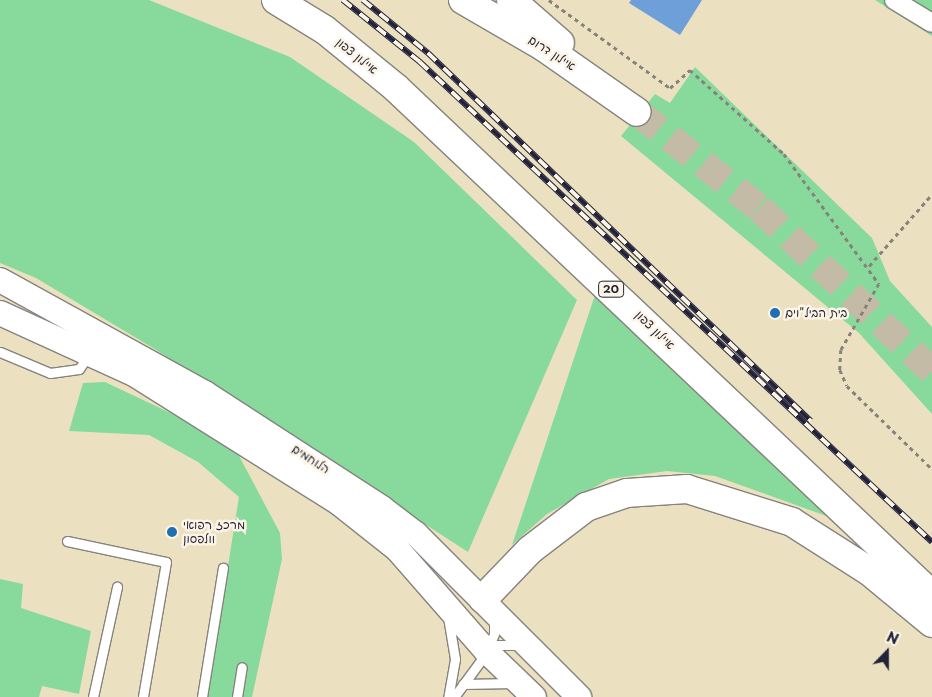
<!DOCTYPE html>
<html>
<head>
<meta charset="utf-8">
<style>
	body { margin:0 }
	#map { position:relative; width:932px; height:697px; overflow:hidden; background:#ebe1c0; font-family:"Playpen Sans","Playpen Sans Hebrew",sans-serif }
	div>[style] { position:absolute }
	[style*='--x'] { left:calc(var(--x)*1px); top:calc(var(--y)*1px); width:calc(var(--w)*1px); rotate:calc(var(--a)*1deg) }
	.green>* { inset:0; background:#87da9b }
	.water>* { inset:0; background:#6e9fd8 }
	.motorway-tunnel>* { height:28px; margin-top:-14px; transform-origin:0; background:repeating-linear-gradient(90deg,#c3bba5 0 28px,transparent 0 42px) }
	.path>* { height:2.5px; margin-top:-1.25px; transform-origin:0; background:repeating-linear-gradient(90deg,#86827e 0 4px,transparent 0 8px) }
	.roads { filter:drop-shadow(1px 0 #86827e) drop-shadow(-1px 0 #86827e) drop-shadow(0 1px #86827e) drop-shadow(0 -1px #86827e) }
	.service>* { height:9px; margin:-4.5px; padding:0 4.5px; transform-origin:4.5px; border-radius:4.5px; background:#fff }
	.minor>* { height:18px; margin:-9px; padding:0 9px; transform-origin:9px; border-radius:9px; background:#fff }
	.secondary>* { height:24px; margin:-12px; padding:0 12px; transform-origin:12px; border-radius:12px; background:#fff }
	.motorway>* { height:28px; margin:-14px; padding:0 14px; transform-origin:14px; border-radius:14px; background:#fff }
	.rail>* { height:5.5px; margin-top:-2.75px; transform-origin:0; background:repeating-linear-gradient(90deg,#fcf5e5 0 11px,#22223b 0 22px); box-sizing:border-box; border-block:1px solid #22223b }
	.dots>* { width:14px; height:14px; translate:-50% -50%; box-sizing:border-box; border:2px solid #fcf5e5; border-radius:50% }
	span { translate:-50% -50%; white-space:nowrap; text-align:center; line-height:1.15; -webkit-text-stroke:5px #fcf5e5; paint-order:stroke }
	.shield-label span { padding:1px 4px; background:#fcf5e5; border:1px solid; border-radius:4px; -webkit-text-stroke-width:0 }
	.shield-label { font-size:11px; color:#22223b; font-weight:700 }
	.street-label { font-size:12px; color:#22223b }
	.poi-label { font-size:12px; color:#22223b }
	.left { translate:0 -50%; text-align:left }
	.north { position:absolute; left:862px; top:627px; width:50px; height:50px; -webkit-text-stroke:4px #fcf5e5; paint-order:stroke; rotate:22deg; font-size:14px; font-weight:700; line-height:20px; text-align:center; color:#22223b }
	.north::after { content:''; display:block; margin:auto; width:18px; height:22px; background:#22223b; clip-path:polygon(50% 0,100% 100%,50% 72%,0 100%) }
</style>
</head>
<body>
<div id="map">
	<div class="green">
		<div style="clip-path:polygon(0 0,149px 0,290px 57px,414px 142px,577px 300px,468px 552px,153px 348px,36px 278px,0 263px)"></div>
		<div style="clip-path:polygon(875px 0,932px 0,932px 36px)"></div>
		<div style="clip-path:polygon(695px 67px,872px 238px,890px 281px,932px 327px,932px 414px,859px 333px,621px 136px,655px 94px,670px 103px)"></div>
		<div style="clip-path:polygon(595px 295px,832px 518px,715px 476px,667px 471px,609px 479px,547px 514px,512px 545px)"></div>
		<div style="clip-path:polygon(105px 382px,196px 425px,237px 452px,280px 533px,282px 559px,252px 697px,207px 697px,239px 497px,198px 462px,149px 435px,69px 431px,83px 383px)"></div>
		<div style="clip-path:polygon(0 579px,23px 584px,21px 608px,91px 631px,79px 694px,42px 686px,39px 697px,0 697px)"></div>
	</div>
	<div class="water">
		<div style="clip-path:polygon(631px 0,702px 0,680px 35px,629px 3px)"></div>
	</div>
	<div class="motorway-tunnel">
		<div style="--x:637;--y:112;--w:155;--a:38.2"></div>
		<div style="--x:759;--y:208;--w:238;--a:43.3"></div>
	</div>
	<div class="path">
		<div style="--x:549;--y:0;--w:150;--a:36"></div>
		<div style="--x:670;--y:88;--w:27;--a:-42"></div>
		<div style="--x:690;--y:70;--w:126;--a:41.8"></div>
		<div style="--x:784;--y:154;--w:161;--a:53.8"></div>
		<div style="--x:879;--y:284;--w:76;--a:119.9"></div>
		<div style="--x:841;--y:350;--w:20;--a:93"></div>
		<div style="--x:840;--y:370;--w:17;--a:66"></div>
		<div style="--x:847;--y:386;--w:119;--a:44.3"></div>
		<div style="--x:869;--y:266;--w:96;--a:-48.8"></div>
	</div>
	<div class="roads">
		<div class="service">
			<div style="--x:0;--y:352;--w:54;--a:22.8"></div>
			<div style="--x:50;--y:373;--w:29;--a:-8"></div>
			<div style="--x:79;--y:369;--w:18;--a:-56"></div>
			<div style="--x:67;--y:541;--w:101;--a:12"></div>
			<div style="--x:166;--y:562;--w:137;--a:99.7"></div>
			<div style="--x:448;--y:617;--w:43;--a:80.5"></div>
			<div style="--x:455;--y:659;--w:39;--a:100"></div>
			<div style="--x:487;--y:652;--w:13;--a:-32"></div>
			<div style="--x:498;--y:645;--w:21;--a:0"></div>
			<div style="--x:463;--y:684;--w:50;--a:-1.1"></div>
			<div style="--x:93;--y:697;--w:113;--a:-77.7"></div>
			<div style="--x:202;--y:697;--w:131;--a:-80.8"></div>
			<div style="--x:237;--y:697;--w:30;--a:-81"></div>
			<div style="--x:454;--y:697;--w:56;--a:-53.7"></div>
			<div style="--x:487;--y:652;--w:19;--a:-69"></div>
			<div style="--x:494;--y:634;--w:15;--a:-90"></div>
		</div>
		<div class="minor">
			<div style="--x:894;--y:0;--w:44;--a:31.2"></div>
		</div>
		<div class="secondary">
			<div style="--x:0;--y:280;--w:234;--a:28.9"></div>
			<div style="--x:205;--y:393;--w:211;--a:33"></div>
			<div style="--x:382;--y:508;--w:43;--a:37.4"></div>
			<div style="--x:416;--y:534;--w:231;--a:45"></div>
			<div style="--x:0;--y:313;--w:147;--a:24.5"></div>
			<div style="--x:134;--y:374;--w:242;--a:32.2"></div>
			<div style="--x:339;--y:503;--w:75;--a:38.5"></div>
			<div style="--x:398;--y:550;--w:135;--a:48.9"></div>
			<div style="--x:487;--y:652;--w:65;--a:43.8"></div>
		</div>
		<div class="motorway">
			<div style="--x:276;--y:0;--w:57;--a:31.5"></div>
			<div style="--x:325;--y:30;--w:92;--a:39.2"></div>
			<div style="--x:396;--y:88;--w:738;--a:43.41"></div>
			<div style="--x:463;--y:0;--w:94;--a:30.1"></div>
			<div style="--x:544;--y:47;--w:113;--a:35"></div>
			<div style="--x:511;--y:0;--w:65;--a:41.3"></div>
			<div style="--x:483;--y:599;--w:68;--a:-46.2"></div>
			<div style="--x:530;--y:550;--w:71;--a:-37.5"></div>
			<div style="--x:586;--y:507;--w:43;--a:-18.9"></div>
			<div style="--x:627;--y:493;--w:60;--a:-3.8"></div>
			<div style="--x:687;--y:489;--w:110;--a:17.4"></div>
			<div style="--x:792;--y:522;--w:91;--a:32.5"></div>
			<div style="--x:869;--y:571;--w:82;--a:39.5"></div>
		</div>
	</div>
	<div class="rail">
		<div style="--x:343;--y:0;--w:99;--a:38.8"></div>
		<div style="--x:420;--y:62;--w:702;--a:43.15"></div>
		<div style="--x:363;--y:0;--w:84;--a:39.2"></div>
		<div style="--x:428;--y:53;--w:531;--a:43.86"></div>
	</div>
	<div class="dots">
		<div style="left:775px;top:313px;background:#1f6fb2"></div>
		<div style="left:172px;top:532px;background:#1f6fb2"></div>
	</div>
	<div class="shield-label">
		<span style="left:611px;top:289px">20</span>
	</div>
	<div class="street-label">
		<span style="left:552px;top:53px;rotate:33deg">איילון דרום</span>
		<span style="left:357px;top:56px;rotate:39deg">איילון צפון</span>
		<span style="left:655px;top:330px;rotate:44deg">איילון צפון</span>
		<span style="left:311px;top:459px;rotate:33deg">הלוחמים</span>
	</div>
	<div class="poi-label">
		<span class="left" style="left:785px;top:313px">בית הביל"וים</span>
		<span class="left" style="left:183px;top:532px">מרכז רפואי<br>וולפסון</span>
	</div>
	<div class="north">N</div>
</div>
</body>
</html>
